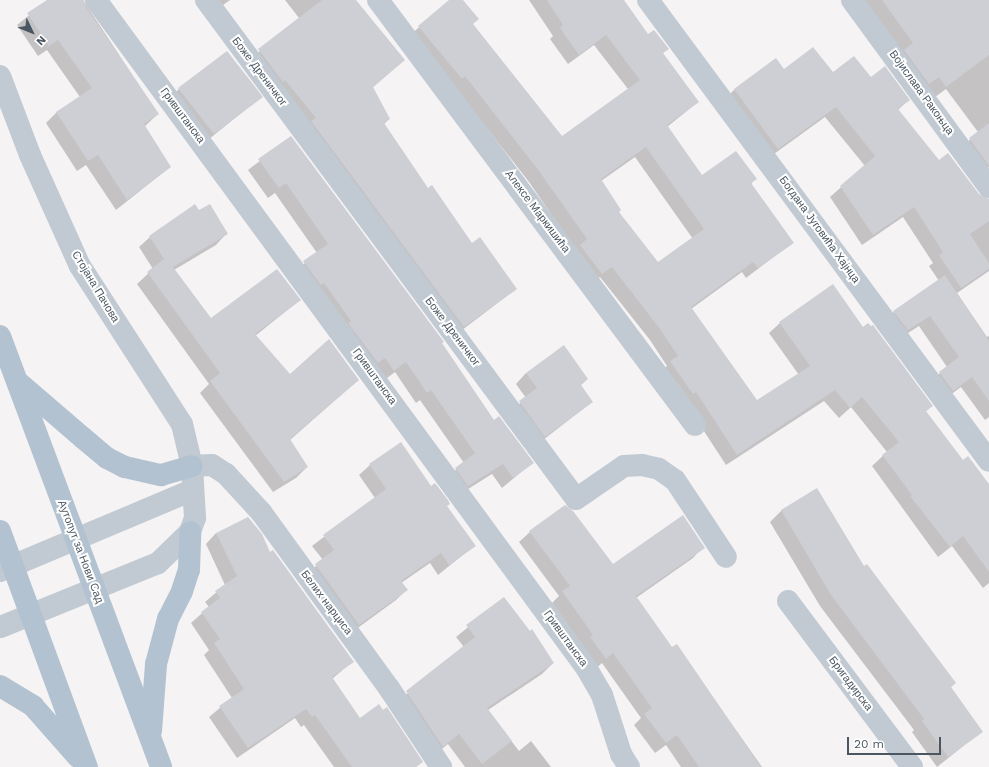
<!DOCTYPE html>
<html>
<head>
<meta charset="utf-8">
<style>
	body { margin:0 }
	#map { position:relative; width:989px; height:767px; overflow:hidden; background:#f5f3f3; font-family:"Work Sans",sans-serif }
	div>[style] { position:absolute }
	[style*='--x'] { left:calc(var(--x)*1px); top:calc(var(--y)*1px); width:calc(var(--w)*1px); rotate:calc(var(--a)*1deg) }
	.shadow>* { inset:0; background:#0003 }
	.building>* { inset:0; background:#cdcfd5 }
	.minor>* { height:22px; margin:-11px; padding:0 11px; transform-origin:11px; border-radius:11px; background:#c1cad2 }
	.major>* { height:22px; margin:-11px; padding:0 11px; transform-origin:11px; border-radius:11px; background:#b3c2d1 }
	span { translate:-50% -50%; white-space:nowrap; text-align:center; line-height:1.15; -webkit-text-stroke:4px #fff; paint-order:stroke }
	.street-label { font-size:11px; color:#4a5661 }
	.north { position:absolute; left:12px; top:12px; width:40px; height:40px; -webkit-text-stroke:3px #fff; paint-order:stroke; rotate:133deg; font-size:11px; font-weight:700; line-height:16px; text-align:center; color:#4a5661 }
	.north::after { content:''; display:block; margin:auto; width:14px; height:18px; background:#4a5661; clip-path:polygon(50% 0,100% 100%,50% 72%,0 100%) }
	.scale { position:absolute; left:847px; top:737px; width:94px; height:18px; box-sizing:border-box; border:2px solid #4a5661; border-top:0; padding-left:5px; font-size:12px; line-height:14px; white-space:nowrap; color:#4a5661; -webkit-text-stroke:3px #fff; paint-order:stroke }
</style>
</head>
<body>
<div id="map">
	<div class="shadow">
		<div style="clip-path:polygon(48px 0,83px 0,158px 114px,144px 127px,170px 167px,116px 210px,86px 165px,77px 171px,46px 123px,57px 112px,80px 97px,47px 50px,38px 56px,17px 25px)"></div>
		<div style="clip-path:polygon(212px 0,230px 0,219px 8px)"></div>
		<div style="clip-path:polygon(285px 0,355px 0,404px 60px,372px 88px,389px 119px,384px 124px,428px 189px,472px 244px,516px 289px,453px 337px,248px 61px,299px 18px)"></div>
		<div style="clip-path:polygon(evenodd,450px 0,462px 0,472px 25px,562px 137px,628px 89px,594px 45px,568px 64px,550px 39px,553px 36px,529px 0,622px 0,648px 36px,667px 49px,662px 54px,698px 102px,667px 127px,702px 176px,755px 179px,751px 184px,792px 243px,746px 278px,742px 272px,691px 309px,756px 402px,799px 375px,769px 333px,780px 323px,863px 328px,932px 406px,925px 412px,963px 461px,989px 486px,989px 583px,983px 588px,952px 546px,938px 557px,872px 466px,887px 452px,851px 407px,839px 418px,824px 401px,726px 465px,685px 402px,660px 373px,667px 366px,650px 340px,600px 277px,591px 284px,576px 250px,529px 182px,454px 86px,408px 37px,450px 0,635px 157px,693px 239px,658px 264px,618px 212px,601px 181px,635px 157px)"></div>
		<div style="clip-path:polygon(864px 0,989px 0,989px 167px,978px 175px,959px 150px,978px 132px,946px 89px,935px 97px)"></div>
		<div style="clip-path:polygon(784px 70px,871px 79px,908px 100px,898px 110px,939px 161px,989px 210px,989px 271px,957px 293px,987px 337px,989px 336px,989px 417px,985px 420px,961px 387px,942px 401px,929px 383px,947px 367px,919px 326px,897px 340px,883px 322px,894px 312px,939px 281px,929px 266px,933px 263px,903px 217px,862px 245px,830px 197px,865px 166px,825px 117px,767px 159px,724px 100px,734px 90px)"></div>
		<div style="clip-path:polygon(179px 89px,261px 97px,203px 144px,168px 100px)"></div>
		<div style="clip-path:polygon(291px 137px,441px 343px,494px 421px,532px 463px,502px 488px,492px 474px,457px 496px,445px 479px,464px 463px,420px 400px,416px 403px,395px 372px,383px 381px,293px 273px,317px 253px,275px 193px,268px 198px,248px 170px)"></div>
		<div style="clip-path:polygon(198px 212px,226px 234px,216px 245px,174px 270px,211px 320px,300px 300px,255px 336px,289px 375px,358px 380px,290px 440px,307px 467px,296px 478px,273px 492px,200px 393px,209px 384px,137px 284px,153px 269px,139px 247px,150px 237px)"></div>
		<div style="clip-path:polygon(526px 373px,587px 379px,580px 386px,592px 402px,534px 447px,509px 413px,526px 398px,516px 384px)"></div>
		<div style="clip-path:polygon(370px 465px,431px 487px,474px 546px,438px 575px,430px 563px,401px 583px,406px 590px,396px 600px,348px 635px,305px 576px,323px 560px,312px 546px,375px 498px,359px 475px)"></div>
		<div style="clip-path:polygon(817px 490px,864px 567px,955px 683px,950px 688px,982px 731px,937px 767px,912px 732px,914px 730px,820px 606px,770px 522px,781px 511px)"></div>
		<div style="clip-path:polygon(530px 532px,613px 565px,703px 547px,693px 558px,636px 598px,672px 649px,676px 645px,762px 767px,681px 767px,666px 745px,655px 753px,634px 725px,641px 718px,602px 663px,595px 669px,583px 646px,552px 603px,559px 596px,519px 542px)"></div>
		<div style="clip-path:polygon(216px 533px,270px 554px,352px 662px,332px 679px,359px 719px,416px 767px,334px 767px,304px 725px,301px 727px,295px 718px,237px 758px,209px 717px,232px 698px,204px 655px,209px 650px,191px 623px,209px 607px,205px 602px,225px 585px,206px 544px)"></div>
		<div style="clip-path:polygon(504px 598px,553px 663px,542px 674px,488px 710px,519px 751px,531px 741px,551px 767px,465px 767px,448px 744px,432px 757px,396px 703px,464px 647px,456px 637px)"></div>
	</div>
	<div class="building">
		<div style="clip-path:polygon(47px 0,84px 0,86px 7px,159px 114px,144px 124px,171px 167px,127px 200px,98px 155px,88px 161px,56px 112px,92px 88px,58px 40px,49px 46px,27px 13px)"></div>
		<div style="clip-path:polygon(322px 0,356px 0,405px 60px,373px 87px,390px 119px,384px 123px,428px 188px,432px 185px,472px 243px,480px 237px,517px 289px,464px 327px,311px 121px,316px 118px,285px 80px,283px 82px,258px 49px)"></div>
		<div style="clip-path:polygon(evenodd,449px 0,463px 0,479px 19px,473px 24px,562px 136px,640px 80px,606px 35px,579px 55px,560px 28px,563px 25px,547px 0,624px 0,648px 34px,654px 30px,669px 49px,663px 53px,699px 102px,667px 125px,702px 175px,736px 151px,757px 179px,751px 183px,794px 243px,758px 268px,753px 262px,691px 307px,757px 400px,810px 366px,779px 322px,833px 284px,863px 327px,868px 323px,871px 326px,873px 325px,933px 406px,926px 411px,963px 460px,968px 456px,989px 484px,989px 572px,963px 536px,950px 547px,910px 496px,912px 495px,882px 455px,899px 442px,862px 397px,850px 408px,835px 390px,737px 455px,696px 392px,693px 394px,670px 361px,678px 356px,660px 329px,612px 267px,602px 274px,580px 245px,587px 239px,539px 171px,465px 76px,462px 79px,418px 26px,449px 0,646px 147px,704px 229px,658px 262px,619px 212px,621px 210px,601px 179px,646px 147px)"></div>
		<div style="clip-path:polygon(882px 0,989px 0,989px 55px,946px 87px,939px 77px,929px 84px,904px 50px,913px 43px)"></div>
		<div style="clip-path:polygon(813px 47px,833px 72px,854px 56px,871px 77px,885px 66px,910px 100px,898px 109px,939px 160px,948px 153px,979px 194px,989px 199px,989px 221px,970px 234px,989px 263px,989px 269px,961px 288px,939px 255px,943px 252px,914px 207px,873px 235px,840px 186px,875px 156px,836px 107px,778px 149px,734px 89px,776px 58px,784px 69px)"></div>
		<div style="clip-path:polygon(227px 51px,263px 97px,214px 134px,178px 88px)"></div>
		<div style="clip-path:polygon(989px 123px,989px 166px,969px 138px)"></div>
		<div style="clip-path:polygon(291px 136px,444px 342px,442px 343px,494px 420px,499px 416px,534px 463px,513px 478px,503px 464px,468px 486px,455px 468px,475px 453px,431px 390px,427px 393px,406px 362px,394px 371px,385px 358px,378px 363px,348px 323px,351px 321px,324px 283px,321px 285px,303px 261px,328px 244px,286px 183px,279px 188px,258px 159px)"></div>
		<div style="clip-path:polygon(195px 204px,199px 210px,210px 204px,228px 234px,173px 267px,211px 318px,277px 269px,301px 300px,255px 334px,290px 374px,329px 339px,359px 380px,290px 439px,308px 467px,284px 482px,210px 381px,220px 373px,147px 272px,164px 259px,149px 236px)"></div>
		<div style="clip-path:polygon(945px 275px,989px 341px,989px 401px,972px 377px,953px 391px,939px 372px,959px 357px,930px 316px,908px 330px,893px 311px)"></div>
		<div style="clip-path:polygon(564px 345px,588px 379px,581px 385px,593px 402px,545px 437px,519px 401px,537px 388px,526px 373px)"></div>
		<div style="clip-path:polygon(401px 442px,431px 486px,435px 483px,448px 500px,450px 504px,447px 506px,476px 546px,449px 565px,441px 553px,401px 581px,408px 590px,359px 625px,315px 564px,334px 550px,323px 535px,386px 489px,369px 464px)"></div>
		<div style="clip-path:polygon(817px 488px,864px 566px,867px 564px,956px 683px,951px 687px,983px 732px,948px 757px,922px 721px,924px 719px,831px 595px,781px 510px)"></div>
		<div style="clip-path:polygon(565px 505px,573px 511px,613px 564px,683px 515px,705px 548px,636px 596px,672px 647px,677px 644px,761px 767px,699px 767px,677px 735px,666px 743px,644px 714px,652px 708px,613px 653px,606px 659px,590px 637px,593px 635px,562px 591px,570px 586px,529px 531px)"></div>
		<div style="clip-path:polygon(248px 517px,262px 534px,270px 552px,273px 550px,354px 662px,332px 677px,360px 718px,379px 704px,383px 710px,387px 707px,423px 762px,416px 767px,352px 767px,315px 715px,312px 717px,306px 709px,248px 748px,219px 706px,244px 689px,214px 643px,220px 639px,201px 612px,220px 598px,215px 591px,237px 576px,216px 533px)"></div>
		<div style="clip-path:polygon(504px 597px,530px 631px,532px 629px,554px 663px,487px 708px,512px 741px,482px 764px,459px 734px,443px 747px,406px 691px,475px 637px,466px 625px)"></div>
	</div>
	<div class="minor">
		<div style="--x:96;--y:0;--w:830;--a:53.72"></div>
		<div style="--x:587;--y:669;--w:30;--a:60"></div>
		<div style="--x:602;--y:695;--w:62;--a:72.1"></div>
		<div style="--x:621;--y:754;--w:15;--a:58"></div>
		<div style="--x:206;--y:0;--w:621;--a:53.44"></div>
		<div style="--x:576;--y:499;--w:58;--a:-34.5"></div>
		<div style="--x:624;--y:466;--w:18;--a:-3"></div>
		<div style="--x:642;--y:465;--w:17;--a:13"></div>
		<div style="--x:659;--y:469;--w:19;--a:35"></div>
		<div style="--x:675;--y:480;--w:92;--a:56.5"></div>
		<div style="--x:378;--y:0;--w:530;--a:53.28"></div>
		<div style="--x:648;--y:0;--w:573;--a:53.51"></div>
		<div style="--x:852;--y:0;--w:232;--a:53.8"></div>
		<div style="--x:0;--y:76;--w:85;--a:69.2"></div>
		<div style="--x:30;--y:155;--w:122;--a:65.8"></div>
		<div style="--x:80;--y:266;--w:188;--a:57.2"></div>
		<div style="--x:182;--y:424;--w:43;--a:76.6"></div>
		<div style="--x:192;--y:466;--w:52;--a:86.7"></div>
		<div style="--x:195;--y:518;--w:15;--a:110"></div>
		<div style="--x:190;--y:532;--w:45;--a:135.9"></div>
		<div style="--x:158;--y:563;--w:170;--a:157.9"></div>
		<div style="--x:192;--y:466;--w:20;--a:-3"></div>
		<div style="--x:212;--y:465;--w:17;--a:33"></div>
		<div style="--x:226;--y:474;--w:52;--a:47.4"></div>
		<div style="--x:261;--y:512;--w:218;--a:54"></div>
		<div style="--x:389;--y:688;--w:95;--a:56.6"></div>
		<div style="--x:0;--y:571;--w:209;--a:-22.8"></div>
		<div style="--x:788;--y:601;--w:207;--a:53.2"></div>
	</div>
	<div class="major">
		<div style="--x:0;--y:336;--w:460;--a:69.5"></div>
		<div style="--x:18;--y:382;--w:86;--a:40.7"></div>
		<div style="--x:83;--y:438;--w:31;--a:40"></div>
		<div style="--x:107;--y:458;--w:20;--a:27"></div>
		<div style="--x:125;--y:467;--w:37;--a:13"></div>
		<div style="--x:161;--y:475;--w:32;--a:-16"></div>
		<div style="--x:0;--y:531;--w:252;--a:69.8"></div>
		<div style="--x:0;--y:686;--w:39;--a:31"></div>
		<div style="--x:33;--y:706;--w:68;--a:48.6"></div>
		<div style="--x:151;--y:731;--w:67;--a:-85.7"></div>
		<div style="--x:156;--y:664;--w:47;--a:-75.1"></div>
		<div style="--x:168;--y:619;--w:31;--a:-63"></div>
		<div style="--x:182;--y:591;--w:22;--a:-72"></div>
		<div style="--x:189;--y:570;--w:38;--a:-88"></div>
	</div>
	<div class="street-label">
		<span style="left:259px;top:72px;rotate:53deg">Боже Дреничког</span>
		<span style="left:921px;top:93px;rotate:54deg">Војислава Ракоњца</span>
		<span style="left:182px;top:116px;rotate:53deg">Гривштанска</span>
		<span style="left:537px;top:212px;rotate:53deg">Алексе Маркишића</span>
		<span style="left:819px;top:230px;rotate:54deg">Богдана Југовића Хајнца</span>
		<span style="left:95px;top:287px;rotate:59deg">Стојана Пачова</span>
		<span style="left:452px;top:332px;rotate:53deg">Боже Дреничког</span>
		<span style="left:374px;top:377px;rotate:54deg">Гривштанска</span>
		<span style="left:80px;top:552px;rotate:69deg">Аутопут за Нови Сад</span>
		<span style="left:326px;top:603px;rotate:53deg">Белих нарциса</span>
		<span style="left:565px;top:639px;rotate:54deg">Гривштанска</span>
		<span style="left:850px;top:684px;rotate:53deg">Бригадирска</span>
	</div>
	<div class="north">N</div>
	<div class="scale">20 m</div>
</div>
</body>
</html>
